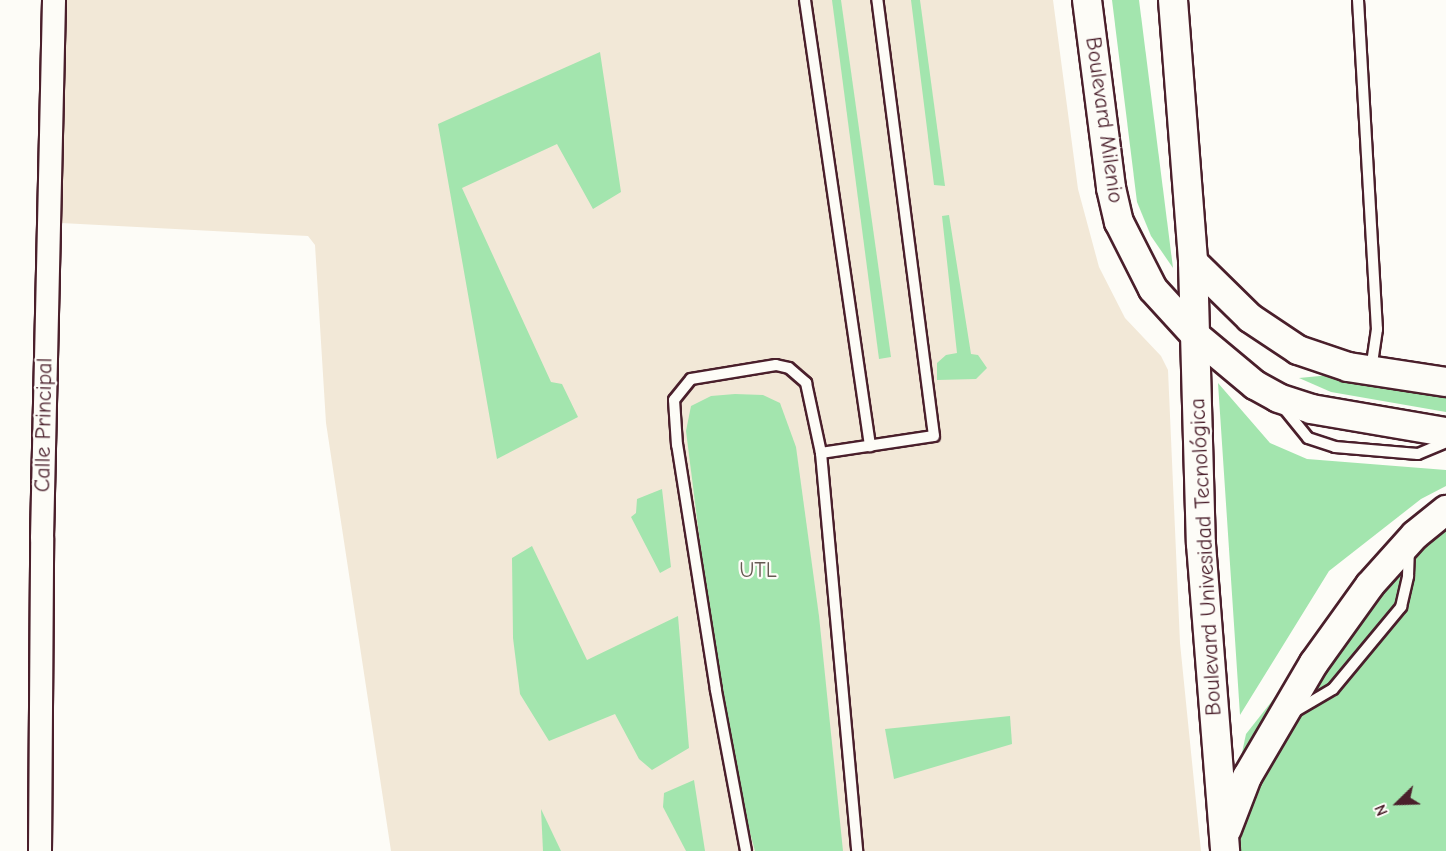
<!DOCTYPE html>
<html>
<head>
<meta charset="utf-8">
<style>
	body { margin:0 }
	#map { position:relative; width:1446px; height:851px; overflow:hidden; background:#fdfcf7; font-family:"Comic Neue",sans-serif }
	div>[style] { position:absolute }
	[style*='--x'] { left:calc(var(--x)*1px); top:calc(var(--y)*1px); width:calc(var(--w)*1px); rotate:calc(var(--a)*1deg) }
	.built>* { inset:0; background:#f2e8d7 }
	.green>* { inset:0; background:#a3e5ae }
	.roads { filter:drop-shadow(2px 0 #4a1f2b) drop-shadow(-2px 0 #4a1f2b) drop-shadow(0 2px #4a1f2b) drop-shadow(0 -2px #4a1f2b) }
	.service>* { height:10px; margin:-5px; padding:0 5px; transform-origin:5px; border-radius:5px; background:#fdfcf7 }
	.minor>* { height:22px; margin:-11px; padding:0 11px; transform-origin:11px; border-radius:11px; background:#fdfcf7 }
	.tertiary>* { height:28px; margin:-14px; padding:0 14px; transform-origin:14px; border-radius:14px; background:#fdfcf7 }
	span { translate:-50% -50%; white-space:nowrap; text-align:center; line-height:1.15; -webkit-text-stroke:4.5px #fdfcf7; paint-order:stroke }
	.street-label { font-size:22px; color:#4a1f2b }
	.park-label { font-size:22px; color:#655a52 }
	.north { position:absolute; left:1368px; top:773px; width:60px; height:60px; -webkit-text-stroke:4px #fdfcf7; paint-order:stroke; rotate:247deg; font-size:16px; font-weight:700; line-height:24px; text-align:center; color:#4a1f2b }
	.north::after { content:''; display:block; margin:auto; width:21px; height:27px; background:#4a1f2b; clip-path:polygon(50% 0,100% 100%,50% 72%,0 100%) }
</style>
</head>
<body>
<div id="map">
	<div class="built">
		<div style="clip-path:polygon(65px 0,1053px 0,1078px 189px,1099px 267px,1125px 318px,1161px 356px,1168px 370px,1180px 643px,1201px 851px,391px 851px,326px 423px,315px 245px,308px 236px,61px 223px)"></div>
	</div>
	<div class="green">
		<div style="clip-path:polygon(832px 0,841px 0,891px 357px,879px 359px)"></div>
		<div style="clip-path:polygon(911px 0,920px 0,945px 186px,934px 185px)"></div>
		<div style="clip-path:polygon(1112px 0,1139px 0,1173px 268px,1151px 236px,1137px 202px)"></div>
		<div style="clip-path:polygon(600px 52px,621px 192px,593px 209px,557px 144px,462px 188px,551px 382px,562px 384px,578px 417px,497px 459px,438px 124px)"></div>
		<div style="clip-path:polygon(949px 215px,971px 354px,978px 355px,987px 368px,976px 379px,937px 380px,937px 363px,946px 355px,957px 353px,942px 216px)"></div>
		<div style="clip-path:polygon(1330px 375px,1446px 393px,1446px 412px,1331px 392px,1299px 378px)"></div>
		<div style="clip-path:polygon(1218px 383px,1270px 443px,1307px 459px,1446px 470px,1446px 486px,1421px 499px,1329px 571px,1240px 715px)"></div>
		<div style="clip-path:polygon(735px 394px,763px 395px,780px 403px,796px 447px,819px 616px,843px 851px,755px 851px,742px 803px,705px 582px,686px 431px,691px 406px,711px 396px)"></div>
		<div style="clip-path:polygon(662px 489px,671px 567px,660px 573px,631px 517px,636px 513px,637px 499px)"></div>
		<div style="clip-path:polygon(1446px 510px,1446px 851px,1225px 851px,1224px 837px,1246px 734px,1381px 563px)"></div>
		<div style="clip-path:polygon(532px 546px,587px 660px,678px 616px,689px 748px,652px 770px,639px 759px,615px 714px,549px 741px,520px 694px,513px 638px,512px 558px)"></div>
		<div style="clip-path:polygon(1010px 716px,1012px 744px,894px 779px,885px 729px)"></div>
		<div style="clip-path:polygon(694px 780px,705px 851px,686px 851px,663px 807px,664px 793px)"></div>
		<div style="clip-path:polygon(541px 809px,561px 851px,543px 851px)"></div>
	</div>
	<div class="roads">
		<div class="service">
			<div style="--x:805;--y:0;--w:451;--a:81.7"></div>
			<div style="--x:1358;--y:0;--w:330;--a:86.7"></div>
			<div style="--x:1377;--y:329;--w:41;--a:98.3"></div>
			<div style="--x:1283;--y:407;--w:40;--a:51"></div>
			<div style="--x:1308;--y:438;--w:28;--a:18"></div>
			<div style="--x:1335;--y:447;--w:83;--a:4.8"></div>
			<div style="--x:1418;--y:454;--w:30;--a:-23"></div>
			<div style="--x:821;--y:453;--w:114;--a:-8.6"></div>
			<div style="--x:934;--y:436;--w:440;--a:-97.4"></div>
			<div style="--x:1294;--y:712;--w:45;--a:-30.5"></div>
			<div style="--x:1333;--y:689;--w:107;--a:-50.3"></div>
			<div style="--x:1401;--y:607;--w:32;--a:-77"></div>
			<div style="--x:1408;--y:576;--w:26;--a:-88"></div>
			<div style="--x:746;--y:851;--w:164;--a:-100.6"></div>
			<div style="--x:716;--y:690;--w:248;--a:-99"></div>
			<div style="--x:677;--y:445;--w:45;--a:-93.8"></div>
			<div style="--x:674;--y:400;--w:27;--a:-51"></div>
			<div style="--x:691;--y:379;--w:86;--a:-9.4"></div>
			<div style="--x:776;--y:365;--w:13;--a:13"></div>
			<div style="--x:789;--y:368;--w:23;--a:41"></div>
			<div style="--x:806;--y:383;--w:72;--a:77.9"></div>
			<div style="--x:821;--y:453;--w:400;--a:84.8"></div>
		</div>
		<div class="minor">
			<div style="--x:40;--y:851;--w:313;--a:-89.6"></div>
			<div style="--x:42;--y:538;--w:538;--a:-88.72"></div>
		</div>
		<div class="tertiary">
			<div style="--x:1087;--y:0;--w:190;--a:82.7"></div>
			<div style="--x:1111;--y:188;--w:35;--a:77"></div>
			<div style="--x:1119;--y:222;--w:75;--a:63.1"></div>
			<div style="--x:1153;--y:289;--w:62;--a:47.6"></div>
			<div style="--x:1195;--y:335;--w:78;--a:39.8"></div>
			<div style="--x:1255;--y:385;--w:26;--a:29"></div>
			<div style="--x:1278;--y:398;--w:35;--a:18"></div>
			<div style="--x:1311;--y:409;--w:137;--a:9.7"></div>
			<div style="--x:1173;--y:0;--w:263;--a:85.6"></div>
			<div style="--x:1193;--y:262;--w:282;--a:88.4"></div>
			<div style="--x:1201;--y:544;--w:308;--a:85.5"></div>
			<div style="--x:1193;--y:262;--w:80;--a:44.5"></div>
			<div style="--x:1250;--y:318;--w:58;--a:33.7"></div>
			<div style="--x:1298;--y:350;--w:53;--a:18.8"></div>
			<div style="--x:1348;--y:367;--w:99;--a:8.7"></div>
			<div style="--x:1227;--y:829;--w:56;--a:-69"></div>
			<div style="--x:1247;--y:777;--w:132;--a:-59.6"></div>
			<div style="--x:1314;--y:663;--w:96;--a:-54.3"></div>
			<div style="--x:1370;--y:585;--w:67;--a:-48"></div>
			<div style="--x:1415;--y:535;--w:40;--a:-39"></div>
		</div>
	</div>
	<div class="street-label">
		<span style="left:1104px;top:120px;rotate:82deg">Boulevard Milenio</span>
		<span style="left:44px;top:425px;rotate:-89deg">Calle Principal</span>
		<span style="left:1206px;top:557px;rotate:-93deg">Boulevard Univesidad Tecnológica</span>
	</div>
	<div class="park-label">
		<span style="left:758px;top:571px">UTL</span>
	</div>
	<div class="north">N</div>
</div>
</body>
</html>
